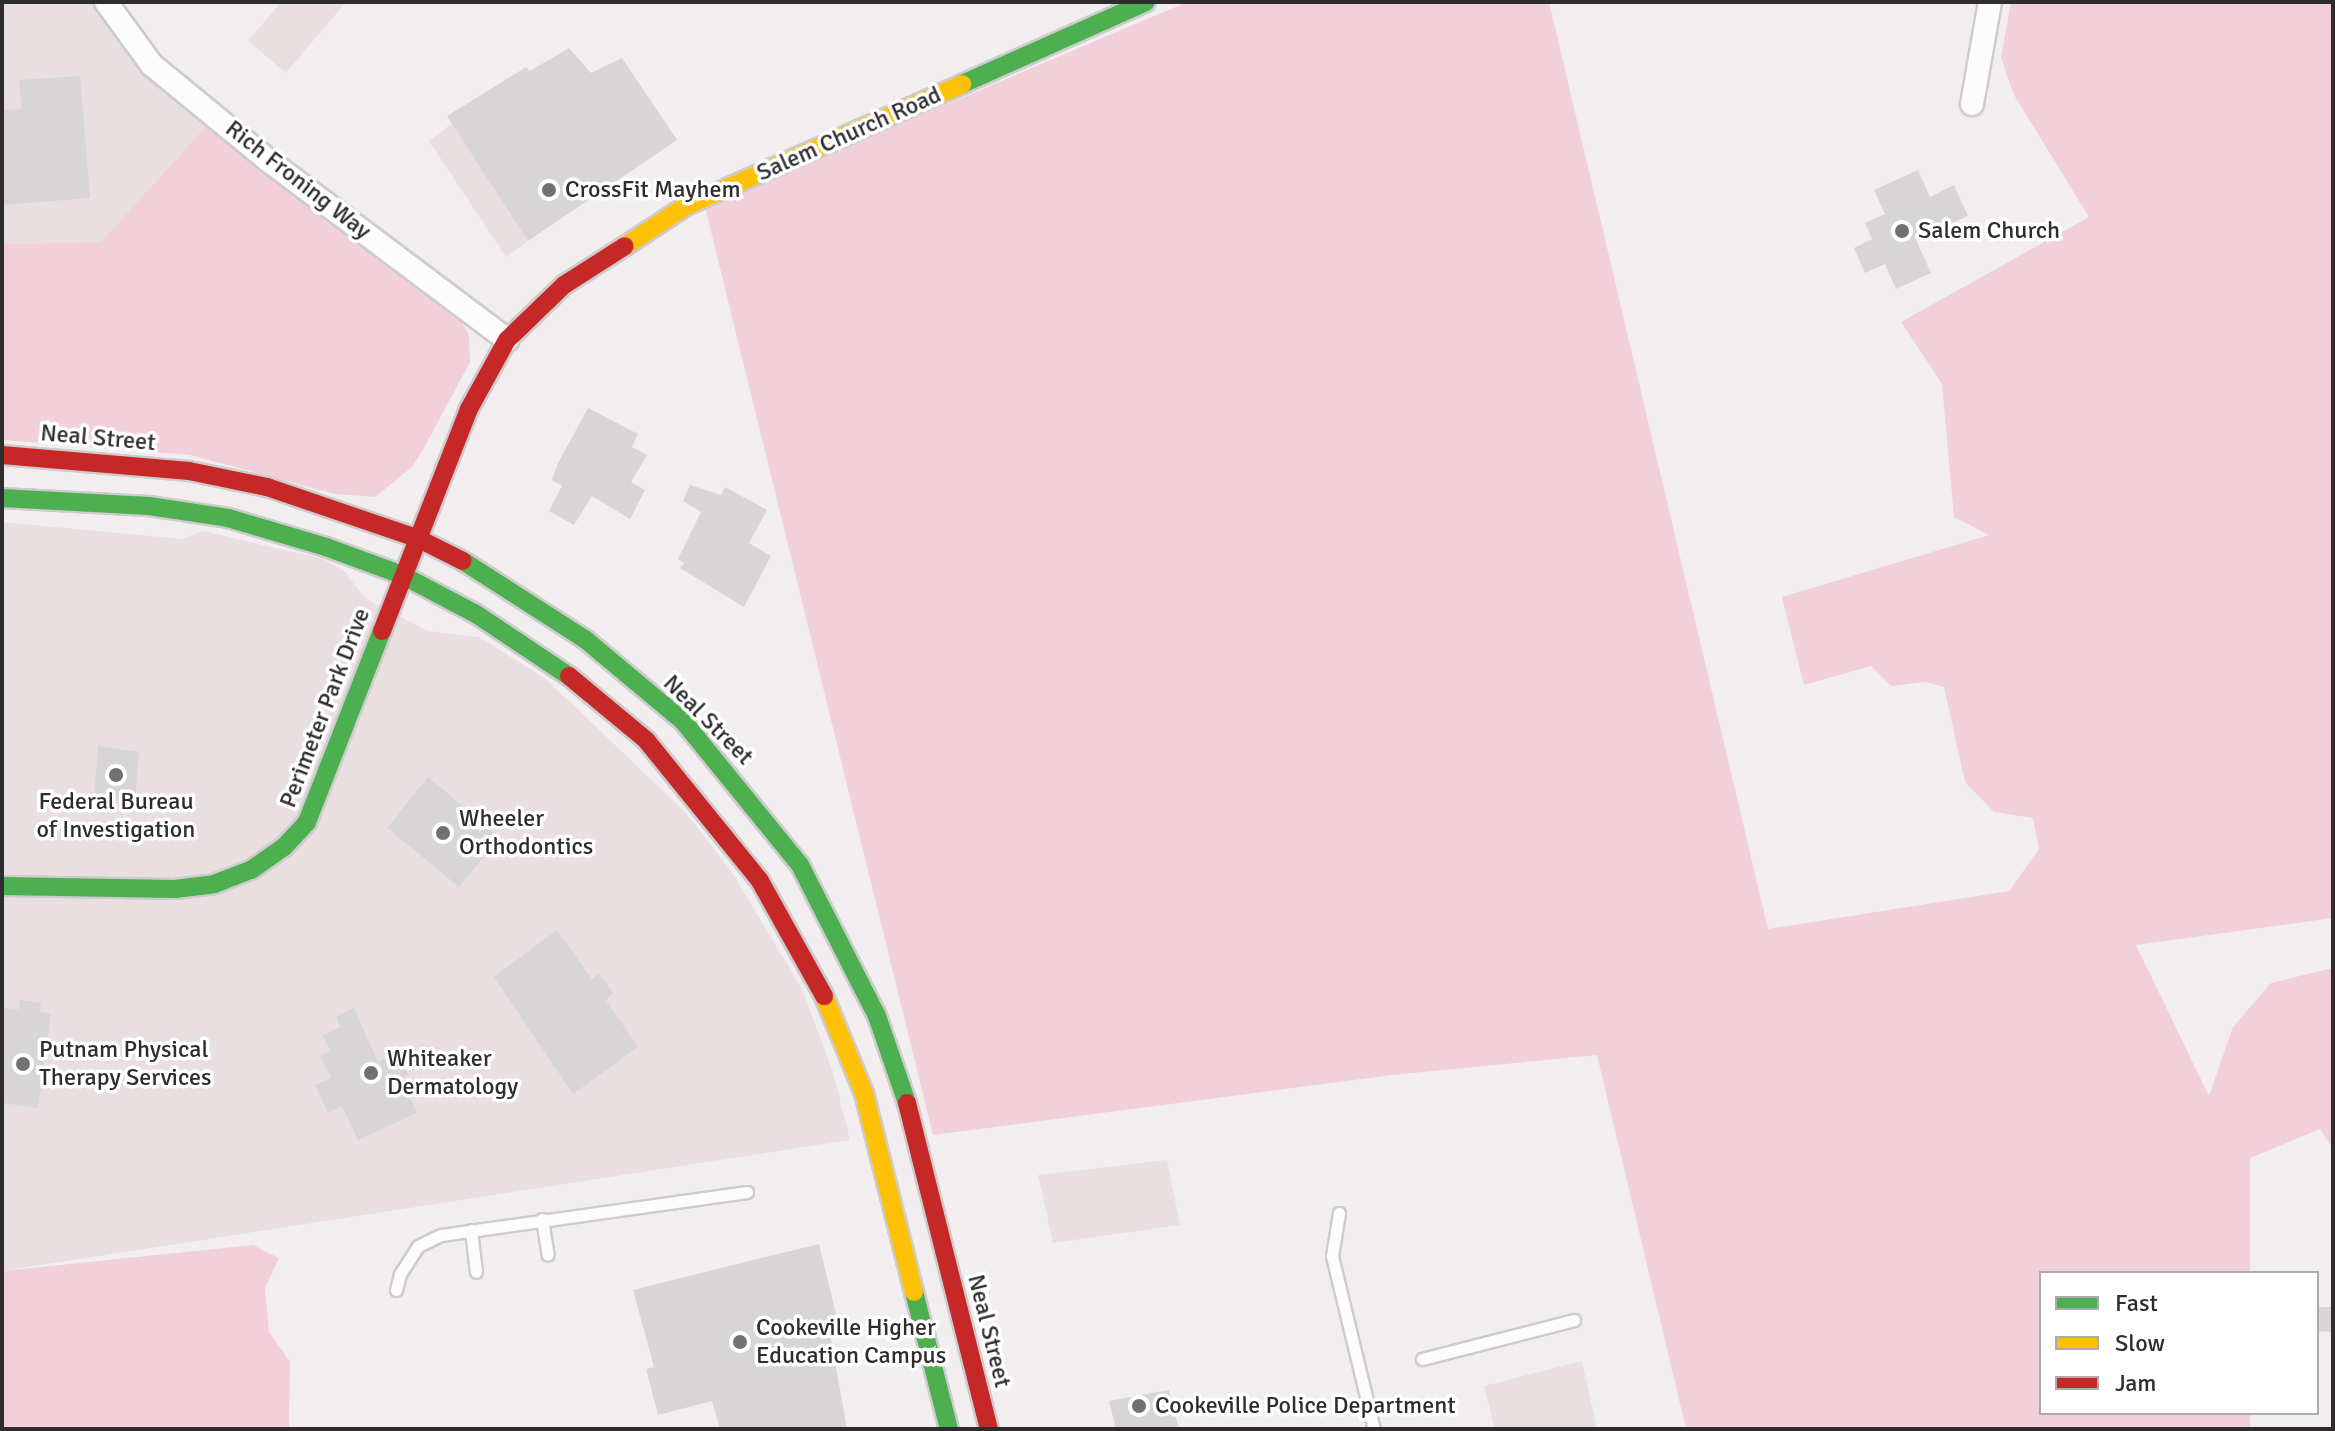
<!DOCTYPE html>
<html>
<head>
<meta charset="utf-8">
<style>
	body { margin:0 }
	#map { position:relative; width:2335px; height:1431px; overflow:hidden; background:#f2eeef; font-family:Signika,sans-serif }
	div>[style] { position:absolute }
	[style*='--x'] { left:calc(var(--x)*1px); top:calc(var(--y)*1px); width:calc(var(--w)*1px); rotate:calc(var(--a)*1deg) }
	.built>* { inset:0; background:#e9dfe1 }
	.green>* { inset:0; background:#f1d0d9 }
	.building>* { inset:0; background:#d8d5d6 }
	.roads { filter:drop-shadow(2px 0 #cecbcc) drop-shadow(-2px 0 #cecbcc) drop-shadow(0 2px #cecbcc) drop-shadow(0 -2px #cecbcc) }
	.lane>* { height:11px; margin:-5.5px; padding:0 5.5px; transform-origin:5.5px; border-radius:5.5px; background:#fdfcfd }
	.street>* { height:22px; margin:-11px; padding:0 11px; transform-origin:11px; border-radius:11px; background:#fdfcfd }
	.fast>* { height:18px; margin:-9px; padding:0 9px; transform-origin:9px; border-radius:9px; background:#4caf50 }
	.slow>* { height:18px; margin:-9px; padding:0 9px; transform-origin:9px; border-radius:9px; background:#ffc107 }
	.jam>* { height:18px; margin:-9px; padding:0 9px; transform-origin:9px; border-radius:9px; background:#c62828 }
	.dots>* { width:22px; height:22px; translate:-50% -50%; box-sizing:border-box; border:4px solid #fff; border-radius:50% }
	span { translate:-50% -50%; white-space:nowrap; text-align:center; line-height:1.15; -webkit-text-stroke:7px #fff; paint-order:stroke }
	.street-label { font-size:24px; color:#2f2c2d }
	.poi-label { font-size:24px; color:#2f2c2d }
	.left { translate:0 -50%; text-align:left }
	.frame { position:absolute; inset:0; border:4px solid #2f2c2d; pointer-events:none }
	.legend { position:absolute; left:2039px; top:1271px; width:280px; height:144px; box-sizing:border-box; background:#fff; border:2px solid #acabab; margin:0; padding:10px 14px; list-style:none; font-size:24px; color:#2f2c2d }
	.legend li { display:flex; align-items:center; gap:16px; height:40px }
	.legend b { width:40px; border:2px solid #acabab }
</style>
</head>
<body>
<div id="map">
	<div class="built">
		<div style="clip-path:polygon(2px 2px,92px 2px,130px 54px,206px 126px,101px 242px,2px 244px)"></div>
		<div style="clip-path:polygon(281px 2px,346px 2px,286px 73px,248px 41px)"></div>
		<div style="clip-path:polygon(452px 123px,528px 241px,506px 257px,429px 141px)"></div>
		<div style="clip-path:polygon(2px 522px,182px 539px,203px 531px,323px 559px,344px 571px,365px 598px,427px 631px,479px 637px,546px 679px,686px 813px,732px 872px,802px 989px,833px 1072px,850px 1140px,2px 1271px)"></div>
		<div style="clip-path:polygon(1167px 1160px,1180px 1225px,1053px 1243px,1038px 1175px)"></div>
		<div style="clip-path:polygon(1582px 1361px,1597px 1429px,1495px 1429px,1484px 1386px)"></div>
	</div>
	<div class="green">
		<div style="clip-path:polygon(1187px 2px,1549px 2px,1768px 929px,2009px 891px,2039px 849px,2033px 818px,1994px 812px,1965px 782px,1944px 687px,1926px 682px,1891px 686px,1871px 666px,1804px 685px,1782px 597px,1989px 535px,1954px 517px,1942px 384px,1901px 322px,2089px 217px,2014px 95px,2001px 58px,2011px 2px,2333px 2px,2333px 918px,2136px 945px,2209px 1096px,2233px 1027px,2271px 983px,2333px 968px,2333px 1149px,2320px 1129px,2250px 1158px,2250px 1273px,2041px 1273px,2041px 1413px,2250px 1413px,2250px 1429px,1686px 1429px,1597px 1055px,1392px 1075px,933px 1135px,705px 207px)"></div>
		<div style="clip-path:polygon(206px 126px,462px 323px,469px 335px,470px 362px,425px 446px,412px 467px,375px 497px,335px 494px,190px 455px,2px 440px,2px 244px,101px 242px)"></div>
		<div style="clip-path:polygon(253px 1245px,279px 1258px,265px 1288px,269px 1332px,290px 1362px,289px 1429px,2px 1429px,2px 1271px)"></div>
	</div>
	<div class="building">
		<div style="clip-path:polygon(569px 48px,591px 73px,622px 58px,677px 140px,528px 241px,447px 116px,526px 67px,530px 71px)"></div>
		<div style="clip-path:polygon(80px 76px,90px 198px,2px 205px,2px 110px,22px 109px,19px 80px)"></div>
		<div style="clip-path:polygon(1918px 170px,1930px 197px,1954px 185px,1968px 216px,1916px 240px,1931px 273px,1896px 289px,1885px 264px,1865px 273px,1854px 248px,1872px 239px,1865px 223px,1885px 214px,1874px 190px)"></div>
		<div style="clip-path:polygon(588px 408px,638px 434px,632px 447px,647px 455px,631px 482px,645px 490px,630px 519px,592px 496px,574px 525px,549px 511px,562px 486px,552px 480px,558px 463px)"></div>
		<div style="clip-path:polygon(690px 485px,721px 495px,725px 487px,767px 510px,749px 543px,771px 556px,744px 607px,680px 568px,684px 563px,678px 559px,701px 512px,683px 501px)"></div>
		<div style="clip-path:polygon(98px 746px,139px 752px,135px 800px,94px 798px)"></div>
		<div style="clip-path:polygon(428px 777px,500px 837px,459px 887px,387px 828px)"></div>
		<div style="clip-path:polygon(557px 930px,592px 979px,599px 973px,613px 993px,606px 1000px,638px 1047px,573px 1094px,494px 977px)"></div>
		<div style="clip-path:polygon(20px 1000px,41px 1003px,40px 1012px,51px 1014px,38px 1108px,2px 1103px,4px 1008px,19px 1009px)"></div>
		<div style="clip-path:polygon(354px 1008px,378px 1062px,398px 1053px,408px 1075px,401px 1078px,417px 1113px,358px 1140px,342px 1106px,328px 1113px,315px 1085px,331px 1078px,320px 1056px,330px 1051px,323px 1035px,340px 1027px,336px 1017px)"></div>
		<div style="clip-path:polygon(819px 1244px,836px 1314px,827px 1317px,847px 1429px,720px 1429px,712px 1401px,658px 1415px,646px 1369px,654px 1367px,633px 1290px)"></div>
		<div style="clip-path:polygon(2317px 1307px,2333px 1307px,2333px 1332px,2317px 1331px)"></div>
		<div style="clip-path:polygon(1169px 1390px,1179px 1429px,1116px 1429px,1109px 1401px)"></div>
	</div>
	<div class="roads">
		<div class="lane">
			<div style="--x:1339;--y:1213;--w:44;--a:99.2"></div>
			<div style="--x:1332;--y:1256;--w:178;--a:76.4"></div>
			<div style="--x:542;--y:1219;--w:36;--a:81"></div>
			<div style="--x:471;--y:1230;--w:42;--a:83.2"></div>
			<div style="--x:396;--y:1290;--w:16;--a:-76"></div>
			<div style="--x:400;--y:1274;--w:33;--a:-57"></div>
			<div style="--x:418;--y:1246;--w:25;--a:-26"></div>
			<div style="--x:441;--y:1235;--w:309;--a:-8"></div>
			<div style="--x:1422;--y:1359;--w:157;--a:-14.4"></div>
		</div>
		<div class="street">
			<div style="--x:106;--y:2;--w:78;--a:53.9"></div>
			<div style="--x:152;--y:65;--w:151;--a:39.4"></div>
			<div style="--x:269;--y:161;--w:298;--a:36.9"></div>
			<div style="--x:1972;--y:104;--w:104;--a:-80"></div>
		</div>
		<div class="fast">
			<div style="--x:962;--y:84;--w:201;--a:-24"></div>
			<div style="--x:2;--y:498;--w:147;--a:3.1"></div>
			<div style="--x:149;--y:506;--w:80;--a:8.6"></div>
			<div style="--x:228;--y:518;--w:102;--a:16.5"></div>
			<div style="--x:326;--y:547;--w:81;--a:20.2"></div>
			<div style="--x:402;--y:575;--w:84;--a:27.8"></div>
			<div style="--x:476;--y:614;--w:112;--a:33.7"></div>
			<div style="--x:463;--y:561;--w:146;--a:32.7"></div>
			<div style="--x:586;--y:640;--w:126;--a:39.9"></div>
			<div style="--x:683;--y:721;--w:186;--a:50.9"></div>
			<div style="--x:800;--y:865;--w:169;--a:63"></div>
			<div style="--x:877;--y:1016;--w:92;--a:71"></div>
			<div style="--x:2;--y:886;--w:173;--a:1"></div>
			<div style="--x:175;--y:889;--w:39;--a:-7"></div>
			<div style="--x:214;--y:884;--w:40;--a:-21"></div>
			<div style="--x:251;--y:870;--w:40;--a:-34.9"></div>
			<div style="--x:284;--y:847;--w:34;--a:-47"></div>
			<div style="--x:307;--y:822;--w:205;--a:-68.6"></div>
			<div style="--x:914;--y:1292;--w:141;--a:75.7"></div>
		</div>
		<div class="slow">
			<div style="--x:625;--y:246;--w:73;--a:-33.3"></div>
			<div style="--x:686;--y:206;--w:302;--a:-23.8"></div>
			<div style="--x:824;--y:996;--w:105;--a:67.6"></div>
			<div style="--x:864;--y:1093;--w:205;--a:75.9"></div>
		</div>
		<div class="jam">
			<div style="--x:2;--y:455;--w:188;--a:4.9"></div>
			<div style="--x:189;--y:471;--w:80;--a:11.6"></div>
			<div style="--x:267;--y:487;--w:158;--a:18.8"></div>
			<div style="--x:417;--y:538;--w:51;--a:26.6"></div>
			<div style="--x:382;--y:631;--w:238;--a:-68.6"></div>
			<div style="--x:469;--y:409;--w:79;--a:-61.2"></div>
			<div style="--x:507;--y:340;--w:79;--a:-44"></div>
			<div style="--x:564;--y:285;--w:72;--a:-32.6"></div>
			<div style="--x:569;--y:676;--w:100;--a:39.7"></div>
			<div style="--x:646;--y:740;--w:181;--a:51"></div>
			<div style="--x:760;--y:881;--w:132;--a:60.9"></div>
			<div style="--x:907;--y:1103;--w:336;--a:75.9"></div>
		</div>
	</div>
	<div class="dots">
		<div style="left:549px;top:190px;background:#737071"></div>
		<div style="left:1902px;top:231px;background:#737071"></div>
		<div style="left:116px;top:775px;background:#737071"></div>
		<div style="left:443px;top:833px;background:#737071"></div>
		<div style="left:23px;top:1064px;background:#737071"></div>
		<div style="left:371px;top:1073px;background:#737071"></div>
		<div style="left:740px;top:1342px;background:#737071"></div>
		<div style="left:1139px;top:1406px;background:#737071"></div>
	</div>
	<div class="street-label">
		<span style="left:849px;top:134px;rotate:-24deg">Salem Church Road</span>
		<span style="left:298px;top:180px;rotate:38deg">Rich Froning Way</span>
		<span style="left:98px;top:438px;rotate:5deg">Neal Street</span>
		<span style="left:325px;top:708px;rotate:-69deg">Perimeter Park Drive</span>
		<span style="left:708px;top:720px;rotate:45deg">Neal Street</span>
		<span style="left:989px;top:1331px;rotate:76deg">Neal Street</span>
	</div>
	<div class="poi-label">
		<span class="left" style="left:565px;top:190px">CrossFit Mayhem</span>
		<span class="left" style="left:1918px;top:231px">Salem Church</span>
		<span style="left:116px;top:816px">Federal Bureau<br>of Investigation</span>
		<span class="left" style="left:459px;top:833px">Wheeler<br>Orthodontics</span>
		<span class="left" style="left:39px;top:1064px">Putnam Physical<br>Therapy Services</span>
		<span class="left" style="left:387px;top:1073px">Whiteaker<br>Dermatology</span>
		<span class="left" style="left:756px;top:1342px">Cookeville Higher<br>Education Campus</span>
		<span class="left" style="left:1155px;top:1406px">Cookeville Police Department</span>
	</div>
	<div class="frame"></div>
	<ul class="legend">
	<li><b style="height:10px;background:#4caf50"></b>Fast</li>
	<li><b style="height:10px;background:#ffc107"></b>Slow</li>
	<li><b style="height:10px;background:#c62828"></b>Jam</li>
	</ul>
</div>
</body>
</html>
